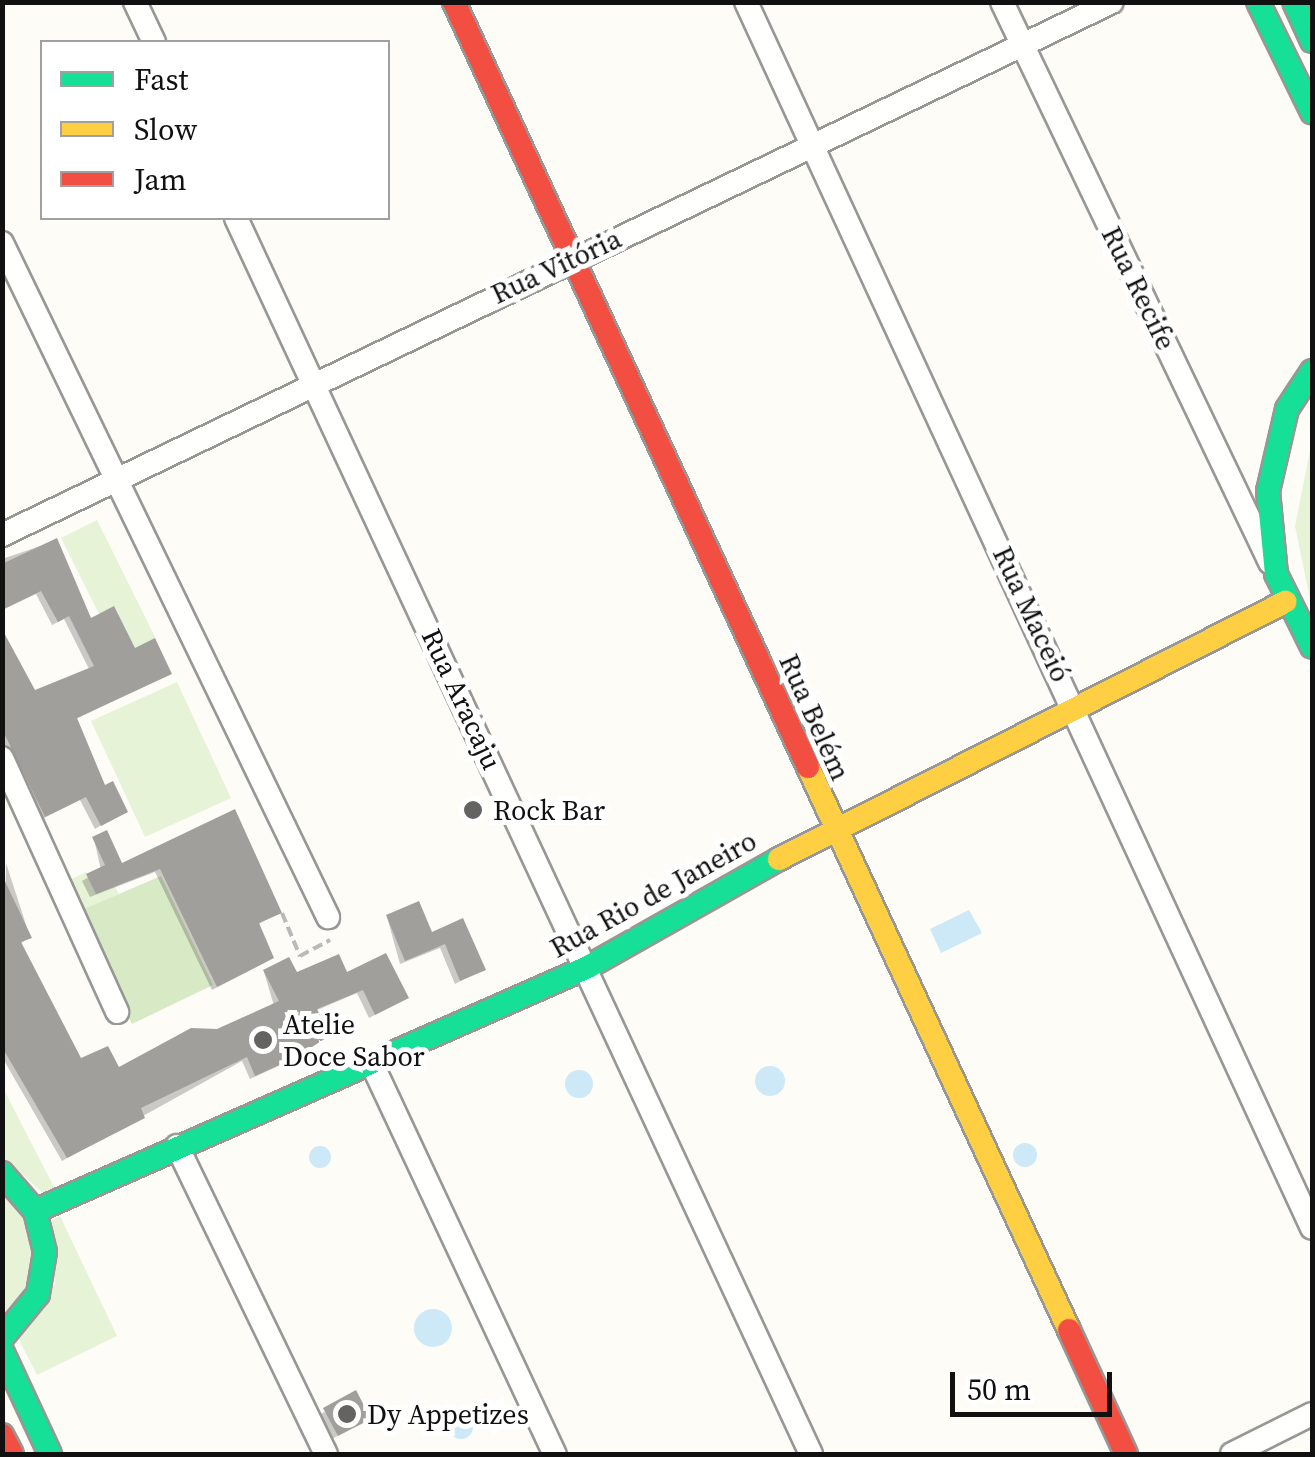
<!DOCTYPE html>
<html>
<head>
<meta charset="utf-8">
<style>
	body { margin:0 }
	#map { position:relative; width:1315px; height:1457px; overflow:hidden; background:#fdfcf7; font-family:"Source Serif 4",serif }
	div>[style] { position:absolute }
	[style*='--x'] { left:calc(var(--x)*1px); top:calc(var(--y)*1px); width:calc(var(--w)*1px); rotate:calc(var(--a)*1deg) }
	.green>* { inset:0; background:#e7f3d7 }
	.forest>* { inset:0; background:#d8eac5 }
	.water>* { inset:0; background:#cde8f7 }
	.round { border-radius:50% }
	.shadow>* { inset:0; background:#0003 }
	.building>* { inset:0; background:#a19f9c }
	.path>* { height:4px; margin-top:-2px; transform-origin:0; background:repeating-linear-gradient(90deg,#b9b9b8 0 10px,transparent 0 15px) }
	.roads { filter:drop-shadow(2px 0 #979795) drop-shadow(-2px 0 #979795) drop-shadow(0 2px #979795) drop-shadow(0 -2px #979795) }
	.street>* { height:22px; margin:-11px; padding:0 11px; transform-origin:11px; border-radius:11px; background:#fffffe }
	.fast>* { height:22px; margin:-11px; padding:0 11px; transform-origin:11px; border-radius:11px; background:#16e098 }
	.slow>* { height:22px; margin:-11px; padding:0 11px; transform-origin:11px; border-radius:11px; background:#ffcf43 }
	.jam>* { height:22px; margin:-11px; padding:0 11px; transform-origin:11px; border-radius:11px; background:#f24e42 }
	.dots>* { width:28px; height:28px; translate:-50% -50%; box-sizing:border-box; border:5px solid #fff; border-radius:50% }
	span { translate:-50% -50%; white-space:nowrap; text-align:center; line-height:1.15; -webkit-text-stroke:10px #fff; paint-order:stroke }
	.street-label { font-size:28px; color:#111 }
	.poi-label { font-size:28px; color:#111 }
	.left { translate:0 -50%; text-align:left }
	.frame { position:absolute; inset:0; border:5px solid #111; pointer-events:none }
	.legend { position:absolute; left:40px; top:40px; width:350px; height:180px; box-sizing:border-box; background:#fff; border:2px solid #a0a0a0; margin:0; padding:12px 18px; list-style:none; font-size:30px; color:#111 }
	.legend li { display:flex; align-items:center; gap:20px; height:50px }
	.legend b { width:50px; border:2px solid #a0a0a0 }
	.scale { position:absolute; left:950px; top:1372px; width:162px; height:45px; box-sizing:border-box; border:5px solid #111; border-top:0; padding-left:12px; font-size:30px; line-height:35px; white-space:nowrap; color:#111; -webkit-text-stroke:8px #fff; paint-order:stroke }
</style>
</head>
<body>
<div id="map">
	<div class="green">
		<div style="clip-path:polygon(1312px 441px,1312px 609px,1295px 526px)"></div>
		<div style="clip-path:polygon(97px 520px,156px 639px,135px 649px,99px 614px,61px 538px)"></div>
		<div style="clip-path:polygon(177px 682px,231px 798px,145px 837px,91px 721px)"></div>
		<div style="clip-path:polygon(86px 872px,96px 893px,114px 885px,119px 894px,79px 912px,66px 882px)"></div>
		<div style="clip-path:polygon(2px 1086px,55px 1189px,44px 1194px,3px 1157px)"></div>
		<div style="clip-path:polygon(3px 1185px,21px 1199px,37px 1280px,3px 1319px)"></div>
		<div style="clip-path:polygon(60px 1216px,117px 1336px,37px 1375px,18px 1338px,55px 1284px,52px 1220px)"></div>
	</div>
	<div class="forest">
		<div style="clip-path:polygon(161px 876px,213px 985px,132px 1024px,77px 912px)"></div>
	</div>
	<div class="water">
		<div style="clip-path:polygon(969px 910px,982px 933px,941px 953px,930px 929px)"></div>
		<div class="round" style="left:755px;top:1066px;width:30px;height:30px"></div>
		<div class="round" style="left:565px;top:1070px;width:28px;height:28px"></div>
		<div class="round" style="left:1013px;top:1143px;width:24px;height:24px"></div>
		<div class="round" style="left:309px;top:1146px;width:22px;height:22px"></div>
		<div class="round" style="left:414px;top:1309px;width:38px;height:38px"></div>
		<div class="round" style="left:449px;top:1415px;width:24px;height:24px"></div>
	</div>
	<div class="shadow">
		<div style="clip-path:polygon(55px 541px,89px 621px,169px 674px,74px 720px,103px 789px,125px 811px,95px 829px,80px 800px,40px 820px,2px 738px,2px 634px,34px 693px,90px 671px,64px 619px,52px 625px,36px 594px,2px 610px,2px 559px)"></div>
		<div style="clip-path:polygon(233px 813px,279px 913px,257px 925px,266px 962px,212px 990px,155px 872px,90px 897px,82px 881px,101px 870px,94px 839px,121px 866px)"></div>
		<div style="clip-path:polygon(6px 863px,30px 937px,20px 944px,80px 1062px,118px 1071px,274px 1006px,264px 972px,346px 976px,406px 998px,369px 1018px,357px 993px,315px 1011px,321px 1040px,287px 1062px,250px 1079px,242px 1061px,62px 1161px,2px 1057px)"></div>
		<div style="clip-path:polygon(387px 917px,430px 935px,462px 922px,483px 969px,455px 984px,440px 948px,400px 964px)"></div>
		<div style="clip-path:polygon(355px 1394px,368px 1418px,332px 1439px,319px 1415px)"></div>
	</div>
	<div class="building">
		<div style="clip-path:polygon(57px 538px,91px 618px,114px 606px,135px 648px,155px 638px,172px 674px,77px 718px,105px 785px,113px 781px,128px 812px,101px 826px,86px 797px,45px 817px,2px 729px,2px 629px,35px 690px,94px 666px,69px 616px,58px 622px,41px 591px,2px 610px,2px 564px)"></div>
		<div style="clip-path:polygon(235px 809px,282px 913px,259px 923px,274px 958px,217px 987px,160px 869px,96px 894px,86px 874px,105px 865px,92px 837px,107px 830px,122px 863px)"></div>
		<div style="clip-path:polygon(2px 875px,32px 938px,21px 942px,81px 1058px,108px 1046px,119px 1067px,191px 1028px,217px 1029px,279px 1001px,263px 970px,289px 957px,297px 972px,339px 954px,347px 972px,386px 953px,409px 998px,375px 1015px,363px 990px,317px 1009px,329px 1036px,295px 1058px,255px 1076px,247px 1057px,141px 1108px,145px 1118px,67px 1158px,2px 1047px)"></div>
		<div style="clip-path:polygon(419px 901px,432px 932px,463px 918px,486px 970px,460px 981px,445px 944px,405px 961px,386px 915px)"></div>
		<div style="clip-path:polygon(356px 1390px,371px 1419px,338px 1436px,323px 1408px)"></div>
	</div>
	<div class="path">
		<div style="--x:282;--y:913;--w:47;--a:67.3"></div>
		<div style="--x:300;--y:956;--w:34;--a:-28"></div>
	</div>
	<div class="roads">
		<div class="street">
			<div style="--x:135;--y:2;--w:44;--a:64.6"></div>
			<div style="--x:746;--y:2;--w:1350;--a:65.22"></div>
			<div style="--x:1002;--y:2;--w:621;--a:64.43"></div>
			<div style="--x:236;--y:218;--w:1363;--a:65.05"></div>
			<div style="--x:2;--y:243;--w:749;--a:64.19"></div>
			<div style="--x:2;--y:535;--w:1231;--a:-25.65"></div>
			<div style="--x:2;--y:758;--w:279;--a:65.6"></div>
			<div style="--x:372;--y:1064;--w:431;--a:64.9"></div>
			<div style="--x:177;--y:1146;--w:342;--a:64.2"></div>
			<div style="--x:1232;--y:1454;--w:89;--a:-26.6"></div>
		</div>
		<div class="fast">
			<div style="--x:1258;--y:2;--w:123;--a:63.9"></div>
			<div style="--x:1294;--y:2;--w:43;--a:65.2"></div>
			<div style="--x:1312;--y:371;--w:45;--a:123.3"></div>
			<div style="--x:1287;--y:409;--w:84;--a:103"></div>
			<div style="--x:1268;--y:491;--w:83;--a:84.5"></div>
			<div style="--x:1276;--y:574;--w:81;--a:63.7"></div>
			<div style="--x:2;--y:1173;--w:50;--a:49"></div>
			<div style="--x:35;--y:1211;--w:42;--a:76.3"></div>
			<div style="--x:45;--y:1252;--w:43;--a:99.5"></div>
			<div style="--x:38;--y:1294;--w:57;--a:129.3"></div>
			<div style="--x:35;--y:1211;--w:604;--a:-23.81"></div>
			<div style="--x:588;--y:967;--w:219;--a:-29.5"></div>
			<div style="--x:2;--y:1351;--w:114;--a:65"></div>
		</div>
		<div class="slow">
			<div style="--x:808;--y:767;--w:621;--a:65.13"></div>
			<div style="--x:779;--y:859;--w:568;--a:-26.93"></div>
		</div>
		<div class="jam">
			<div style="--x:454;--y:2;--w:843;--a:65.17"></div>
			<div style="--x:1069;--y:1330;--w:136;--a:65.3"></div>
			<div style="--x:2;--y:1435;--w:21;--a:62"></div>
		</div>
	</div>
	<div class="dots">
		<div style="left:473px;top:810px;background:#646362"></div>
		<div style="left:263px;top:1040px;background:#646362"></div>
		<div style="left:347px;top:1414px;background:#646362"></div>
	</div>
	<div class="street-label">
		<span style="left:556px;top:266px;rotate:-25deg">Rua Vitória</span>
		<span style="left:1139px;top:288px;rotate:64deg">Rua Recife</span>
		<span style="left:1032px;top:614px;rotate:65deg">Rua Maceió</span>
		<span style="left:462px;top:699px;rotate:65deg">Rua Aracaju</span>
		<span style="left:815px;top:717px;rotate:66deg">Rua Belém</span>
		<span style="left:653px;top:894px;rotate:-29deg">Rua Rio de Janeiro</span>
	</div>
	<div class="poi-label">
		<span class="left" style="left:493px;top:810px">Rock Bar</span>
		<span class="left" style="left:283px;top:1040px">Atelie<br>Doce Sabor</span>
		<span class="left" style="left:367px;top:1414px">Dy Appetizes</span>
	</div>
	<div class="frame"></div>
	<ul class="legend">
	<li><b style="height:12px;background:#16e098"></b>Fast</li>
	<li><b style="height:12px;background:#ffcf43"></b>Slow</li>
	<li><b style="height:12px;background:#f24e42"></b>Jam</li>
	</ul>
	<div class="scale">50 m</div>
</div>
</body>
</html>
